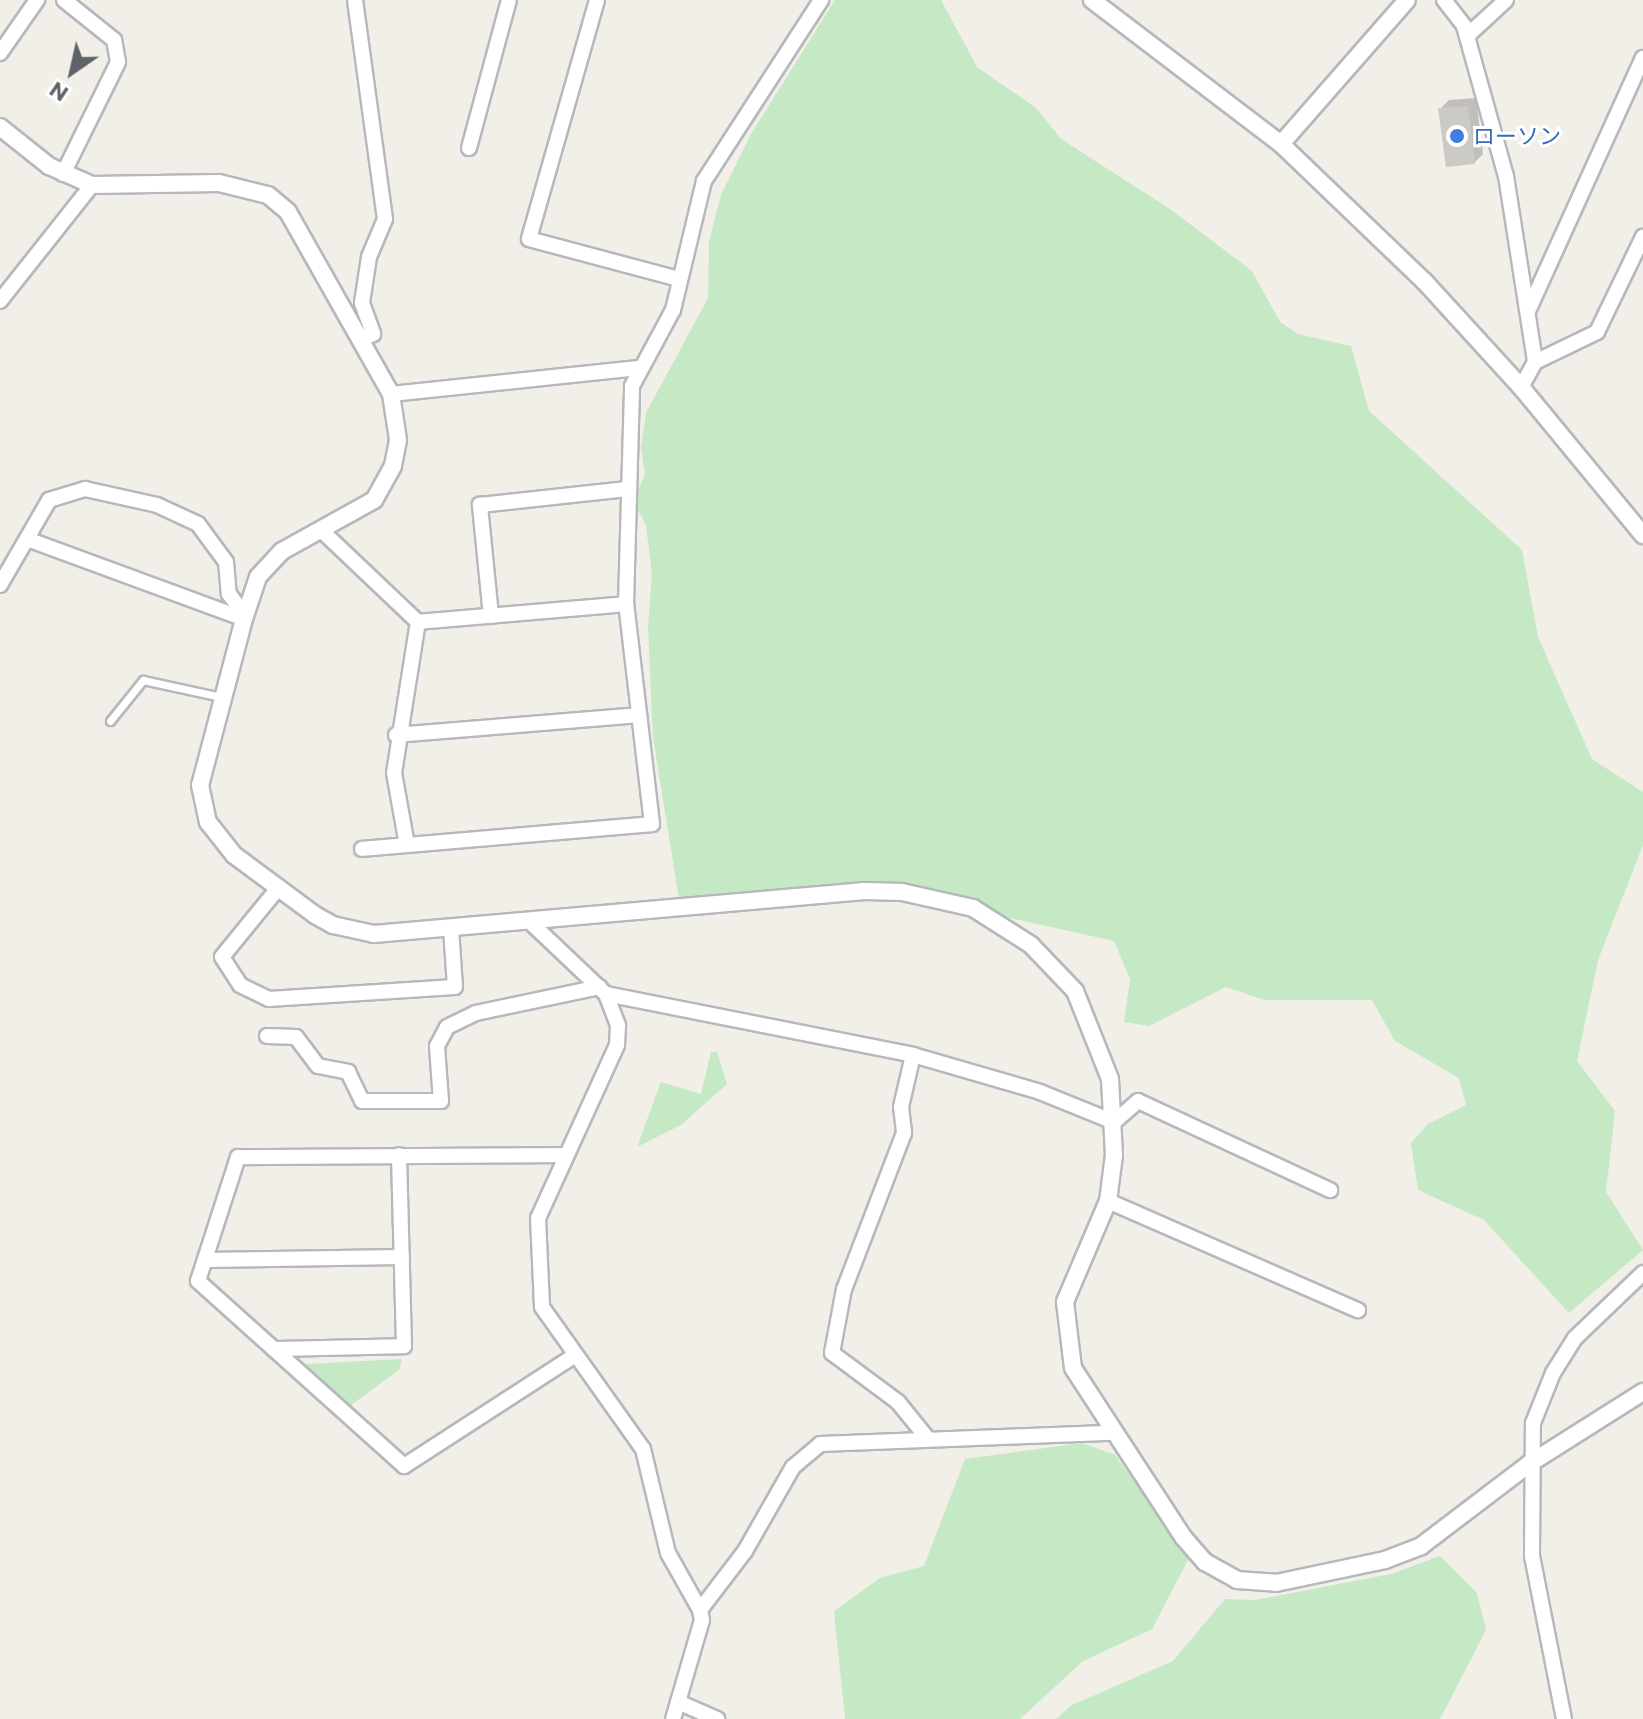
<!DOCTYPE html>
<html>
<head>
<meta charset="utf-8">
<style>
	body { margin:0 }
	#map { position:relative; width:1643px; height:1719px; overflow:hidden; background:#f1efe8; font-family:Commissioner,"Noto Sans JP",sans-serif }
	div>[style] { position:absolute }
	[style*='--x'] { left:calc(var(--x)*1px); top:calc(var(--y)*1px); width:calc(var(--w)*1px); rotate:calc(var(--a)*1deg) }
	.green>* { inset:0; background:#c5e8c5 }
	.shadow>* { inset:0; background:#0003 }
	.building>* { inset:0; background:#cccac5 }
	.roads { filter:drop-shadow(2px 0 #b5b8bc) drop-shadow(-2px 0 #b5b8bc) drop-shadow(0 2px #b5b8bc) drop-shadow(0 -2px #b5b8bc) }
	.service>* { height:7px; margin:-3.5px; padding:0 3.5px; transform-origin:3.5px; border-radius:3.5px; background:#fff }
	.minor>* { height:14px; margin:-7px; padding:0 7px; transform-origin:7px; border-radius:7px; background:#fff }
	.tertiary>* { height:16px; margin:-8px; padding:0 8px; transform-origin:8px; border-radius:8px; background:#fff }
	.dots>* { width:22px; height:22px; translate:-50% -50%; box-sizing:border-box; border:4px solid #fff; border-radius:50% }
	span { translate:-50% -50%; white-space:nowrap; text-align:center; line-height:1.15; -webkit-text-stroke:6px #fff; paint-order:stroke }
	.shop-label { font-size:22px; color:#366cbe }
	.left { translate:0 -50%; text-align:left }
	.north { position:absolute; left:32px; top:32px; width:80px; height:80px; -webkit-text-stroke:6px #fff; paint-order:stroke; rotate:214deg; font-size:22px; font-weight:700; line-height:32px; text-align:center; color:#5f6368 }
	.north::after { content:''; display:block; margin:auto; width:28px; height:36px; background:#5f6368; clip-path:polygon(50% 0,100% 100%,50% 72%,0 100%) }
</style>
</head>
<body>
<div id="map">
	<div class="green">
		<div style="clip-path:polygon(835px 0,941px 0,977px 67px,1036px 108px,1061px 139px,1170px 209px,1252px 271px,1280px 322px,1298px 334px,1351px 346px,1369px 411px,1522px 550px,1538px 637px,1592px 759px,1643px 792px,1643px 845px,1598px 960px,1577px 1061px,1615px 1111px,1606px 1192px,1643px 1250px,1569px 1313px,1484px 1220px,1418px 1190px,1411px 1143px,1428px 1124px,1466px 1105px,1459px 1078px,1395px 1041px,1372px 1000px,1264px 1000px,1226px 987px,1149px 1026px,1124px 1022px,1130px 979px,1114px 941px,888px 891px,680px 905px,653px 737px,648px 627px,652px 574px,646px 525px,633px 501px,645px 475px,641px 447px,646px 413px,708px 298px,709px 242px,721px 195px,751px 134px)"></div>
		<div style="clip-path:polygon(711px 1052px,717px 1052px,727px 1084px,681px 1125px,637px 1147px,661px 1082px,701px 1094px)"></div>
		<div style="clip-path:polygon(402px 1359px,399px 1370px,343px 1411px,292px 1365px)"></div>
		<div style="clip-path:polygon(1082px 1443px,1115px 1455px,1189px 1558px,1152px 1629px,1083px 1661px,1020px 1719px,845px 1719px,834px 1611px,880px 1578px,924px 1566px,965px 1459px)"></div>
		<div style="clip-path:polygon(1440px 1556px,1477px 1593px,1486px 1630px,1440px 1719px,1056px 1719px,1072px 1705px,1173px 1661px,1225px 1599px,1255px 1600px,1391px 1574px)"></div>
	</div>
	<div class="shadow">
		<div style="clip-path:polygon(1476px 98px,1483px 154px,1474px 163px,1440px 109px,1449px 100px)"></div>
	</div>
	<div class="building">
		<div style="clip-path:polygon(1468px 106px,1475px 164px,1446px 167px,1438px 108px)"></div>
	</div>
	<div class="roads">
		<div class="service">
			<div style="--x:110;--y:721;--w:53;--a:-51.2"></div>
			<div style="--x:143;--y:680;--w:80;--a:12.3"></div>
		</div>
		<div class="minor">
			<div style="--x:355;--y:0;--w:221;--a:82.2"></div>
			<div style="--x:385;--y:219;--w:41;--a:112.8"></div>
			<div style="--x:369;--y:257;--w:47;--a:98.7"></div>
			<div style="--x:362;--y:303;--w:33;--a:70"></div>
			<div style="--x:373;--y:334;--w:13;--a:157"></div>
			<div style="--x:597;--y:0;--w:248;--a:105.9"></div>
			<div style="--x:529;--y:239;--w:155;--a:14.9"></div>
			<div style="--x:1444;--y:0;--w:33;--a:52"></div>
			<div style="--x:1464;--y:26;--w:156;--a:74.4"></div>
			<div style="--x:1506;--y:176;--w:188;--a:81.1"></div>
			<div style="--x:1535;--y:362;--w:29;--a:119"></div>
			<div style="--x:1467;--y:36;--w:53;--a:-42.7"></div>
			<div style="--x:0;--y:53;--w:65;--a:-55.1"></div>
			<div style="--x:469;--y:148;--w:153;--a:-74.9"></div>
			<div style="--x:63;--y:174;--w:125;--a:-63.8"></div>
			<div style="--x:118;--y:62;--w:22;--a:-100"></div>
			<div style="--x:114;--y:40;--w:64;--a:-141.3"></div>
			<div style="--x:0;--y:301;--w:148;--a:-51.6"></div>
			<div style="--x:1528;--y:311;--w:278;--a:-65.6"></div>
			<div style="--x:1535;--y:362;--w:69;--a:-25.8"></div>
			<div style="--x:1597;--y:332;--w:106;--a:-64.2"></div>
			<div style="--x:391;--y:394;--w:249;--a:-6"></div>
			<div style="--x:321;--y:530;--w:134;--a:43.5"></div>
			<div style="--x:418;--y:622;--w:209;--a:-4.9"></div>
			<div style="--x:27;--y:539;--w:231;--a:20.2"></div>
			<div style="--x:0;--y:585;--w:98;--a:-60"></div>
			<div style="--x:49;--y:500;--w:38;--a:-17"></div>
			<div style="--x:85;--y:489;--w:74;--a:12.5"></div>
			<div style="--x:157;--y:505;--w:45;--a:24.9"></div>
			<div style="--x:198;--y:524;--w:47;--a:53.6"></div>
			<div style="--x:226;--y:562;--w:32;--a:85"></div>
			<div style="--x:229;--y:594;--w:26;--a:53"></div>
			<div style="--x:491;--y:616;--w:112;--a:-95.7"></div>
			<div style="--x:480;--y:505;--w:148;--a:-6.2"></div>
			<div style="--x:396;--y:735;--w:244;--a:-4.7"></div>
			<div style="--x:407;--y:845;--w:73;--a:-100.2"></div>
			<div style="--x:394;--y:773;--w:153;--a:-81"></div>
			<div style="--x:362;--y:849;--w:291;--a:-4.9"></div>
			<div style="--x:652;--y:824;--w:222;--a:-96.7"></div>
			<div style="--x:626;--y:604;--w:218;--a:-88.4"></div>
			<div style="--x:632;--y:386;--w:86;--a:-61.7"></div>
			<div style="--x:673;--y:310;--w:133;--a:-76.5"></div>
			<div style="--x:704;--y:181;--w:216;--a:-57.1"></div>
			<div style="--x:279;--y:887;--w:90;--a:129.2"></div>
			<div style="--x:222;--y:957;--w:33;--a:57"></div>
			<div style="--x:240;--y:985;--w:32;--a:26"></div>
			<div style="--x:269;--y:999;--w:186;--a:-3.7"></div>
			<div style="--x:455;--y:987;--w:58;--a:-93.9"></div>
			<div style="--x:530;--y:922;--w:105;--a:43.5"></div>
			<div style="--x:606;--y:994;--w:34;--a:69"></div>
			<div style="--x:618;--y:1026;--w:19;--a:93"></div>
			<div style="--x:617;--y:1045;--w:190;--a:114.5"></div>
			<div style="--x:538;--y:1218;--w:89;--a:87.4"></div>
			<div style="--x:542;--y:1307;--w:174;--a:54.6"></div>
			<div style="--x:643;--y:1449;--w:107;--a:76.5"></div>
			<div style="--x:668;--y:1553;--w:65;--a:60.7"></div>
			<div style="--x:700;--y:1610;--w:10;--a:79"></div>
			<div style="--x:702;--y:1620;--w:103;--a:106.3"></div>
			<div style="--x:606;--y:994;--w:313;--a:11.2"></div>
			<div style="--x:913;--y:1055;--w:132;--a:16.2"></div>
			<div style="--x:1040;--y:1092;--w:80;--a:22.1"></div>
			<div style="--x:1114;--y:1122;--w:32;--a:-41"></div>
			<div style="--x:1138;--y:1101;--w:212;--a:24.9"></div>
			<div style="--x:267;--y:1036;--w:29;--a:2"></div>
			<div style="--x:296;--y:1037;--w:36;--a:53"></div>
			<div style="--x:318;--y:1066;--w:31;--a:11"></div>
			<div style="--x:348;--y:1072;--w:32;--a:64"></div>
			<div style="--x:362;--y:1101;--w:79;--a:0"></div>
			<div style="--x:441;--y:1101;--w:55;--a:-94.2"></div>
			<div style="--x:437;--y:1046;--w:21;--a:-62"></div>
			<div style="--x:447;--y:1027;--w:32;--a:-26"></div>
			<div style="--x:476;--y:1013;--w:126;--a:-11.9"></div>
			<div style="--x:913;--y:1055;--w:53;--a:103"></div>
			<div style="--x:901;--y:1107;--w:26;--a:83"></div>
			<div style="--x:904;--y:1133;--w:167;--a:111"></div>
			<div style="--x:844;--y:1289;--w:65;--a:100.6"></div>
			<div style="--x:832;--y:1353;--w:82;--a:36.6"></div>
			<div style="--x:898;--y:1402;--w:48;--a:51"></div>
			<div style="--x:564;--y:1155;--w:326;--a:179.6"></div>
			<div style="--x:238;--y:1157;--w:130;--a:107.9"></div>
			<div style="--x:198;--y:1281;--w:277;--a:41.9"></div>
			<div style="--x:404;--y:1466;--w:202;--a:-32.9"></div>
			<div style="--x:1108;--y:1201;--w:273;--a:23.6"></div>
			<div style="--x:205;--y:1260;--w:197;--a:-0.9"></div>
			<div style="--x:274;--y:1349;--w:130;--a:-1.3"></div>
			<div style="--x:404;--y:1346;--w:191;--a:-91.5"></div>
			<div style="--x:700;--y:1610;--w:74;--a:-52.7"></div>
			<div style="--x:745;--y:1551;--w:97;--a:-60.3"></div>
			<div style="--x:793;--y:1467;--w:35;--a:-40"></div>
			<div style="--x:820;--y:1444;--w:292;--a:-2.2"></div>
			<div style="--x:678;--y:1702;--w:43;--a:23.6"></div>
			<div style="--x:1564;--y:1719;--w:166;--a:-101.1"></div>
			<div style="--x:1532;--y:1556;--w:133;--a:-89.6"></div>
			<div style="--x:1533;--y:1423;--w:54;--a:-68.2"></div>
			<div style="--x:1553;--y:1373;--w:41;--a:-57.8"></div>
			<div style="--x:1575;--y:1338;--w:94;--a:-43.7"></div>
		</div>
		<div class="tertiary">
			<div style="--x:1092;--y:0;--w:238;--a:37.3"></div>
			<div style="--x:1281;--y:144;--w:199;--a:43.8"></div>
			<div style="--x:1425;--y:282;--w:142;--a:47.6"></div>
			<div style="--x:1521;--y:387;--w:192;--a:50.5"></div>
			<div style="--x:0;--y:127;--w:63;--a:38.5"></div>
			<div style="--x:49;--y:166;--w:47;--a:23.8"></div>
			<div style="--x:92;--y:185;--w:127;--a:-0.9"></div>
			<div style="--x:219;--y:183;--w:50;--a:13.8"></div>
			<div style="--x:268;--y:195;--w:26;--a:40"></div>
			<div style="--x:288;--y:212;--w:209;--a:60.5"></div>
			<div style="--x:391;--y:394;--w:47;--a:81.3"></div>
			<div style="--x:398;--y:440;--w:26;--a:101"></div>
			<div style="--x:393;--y:466;--w:39;--a:119"></div>
			<div style="--x:374;--y:500;--w:105;--a:151"></div>
			<div style="--x:282;--y:551;--w:35;--a:133"></div>
			<div style="--x:258;--y:577;--w:44;--a:108.4"></div>
			<div style="--x:244;--y:619;--w:172;--a:104.8"></div>
			<div style="--x:200;--y:785;--w:38;--a:78"></div>
			<div style="--x:208;--y:822;--w:42;--a:51.8"></div>
			<div style="--x:234;--y:855;--w:101;--a:36.5"></div>
			<div style="--x:315;--y:915;--w:21;--a:29"></div>
			<div style="--x:333;--y:925;--w:42;--a:12.4"></div>
			<div style="--x:374;--y:934;--w:490;--a:-5"></div>
			<div style="--x:862;--y:891;--w:40;--a:1.4"></div>
			<div style="--x:902;--y:892;--w:73;--a:12.7"></div>
			<div style="--x:973;--y:908;--w:69;--a:32.5"></div>
			<div style="--x:1031;--y:945;--w:64;--a:46.3"></div>
			<div style="--x:1075;--y:991;--w:95;--a:68.3"></div>
			<div style="--x:1110;--y:1079;--w:76;--a:87"></div>
			<div style="--x:1114;--y:1155;--w:46;--a:97.4"></div>
			<div style="--x:1108;--y:1201;--w:110;--a:113.1"></div>
			<div style="--x:1065;--y:1302;--w:66;--a:83.1"></div>
			<div style="--x:1073;--y:1368;--w:203;--a:56.9"></div>
			<div style="--x:1184;--y:1538;--w:32;--a:49"></div>
			<div style="--x:1205;--y:1562;--w:37;--a:29"></div>
			<div style="--x:1237;--y:1580;--w:39;--a:4"></div>
			<div style="--x:1276;--y:1583;--w:111;--a:-11.9"></div>
			<div style="--x:1385;--y:1560;--w:39;--a:-21"></div>
			<div style="--x:1421;--y:1546;--w:136;--a:-37.2"></div>
			<div style="--x:1529;--y:1464;--w:135;--a:-32.3"></div>
			<div style="--x:1281;--y:144;--w:191;--a:-48.8"></div>
		</div>
	</div>
	<div class="dots">
		<div style="left:1457px;top:136px;background:#3f7fe0"></div>
	</div>
	<div class="shop-label">
		<span class="left" style="left:1473px;top:136px">ローソン</span>
	</div>
	<div class="north">N</div>
</div>
</body>
</html>
